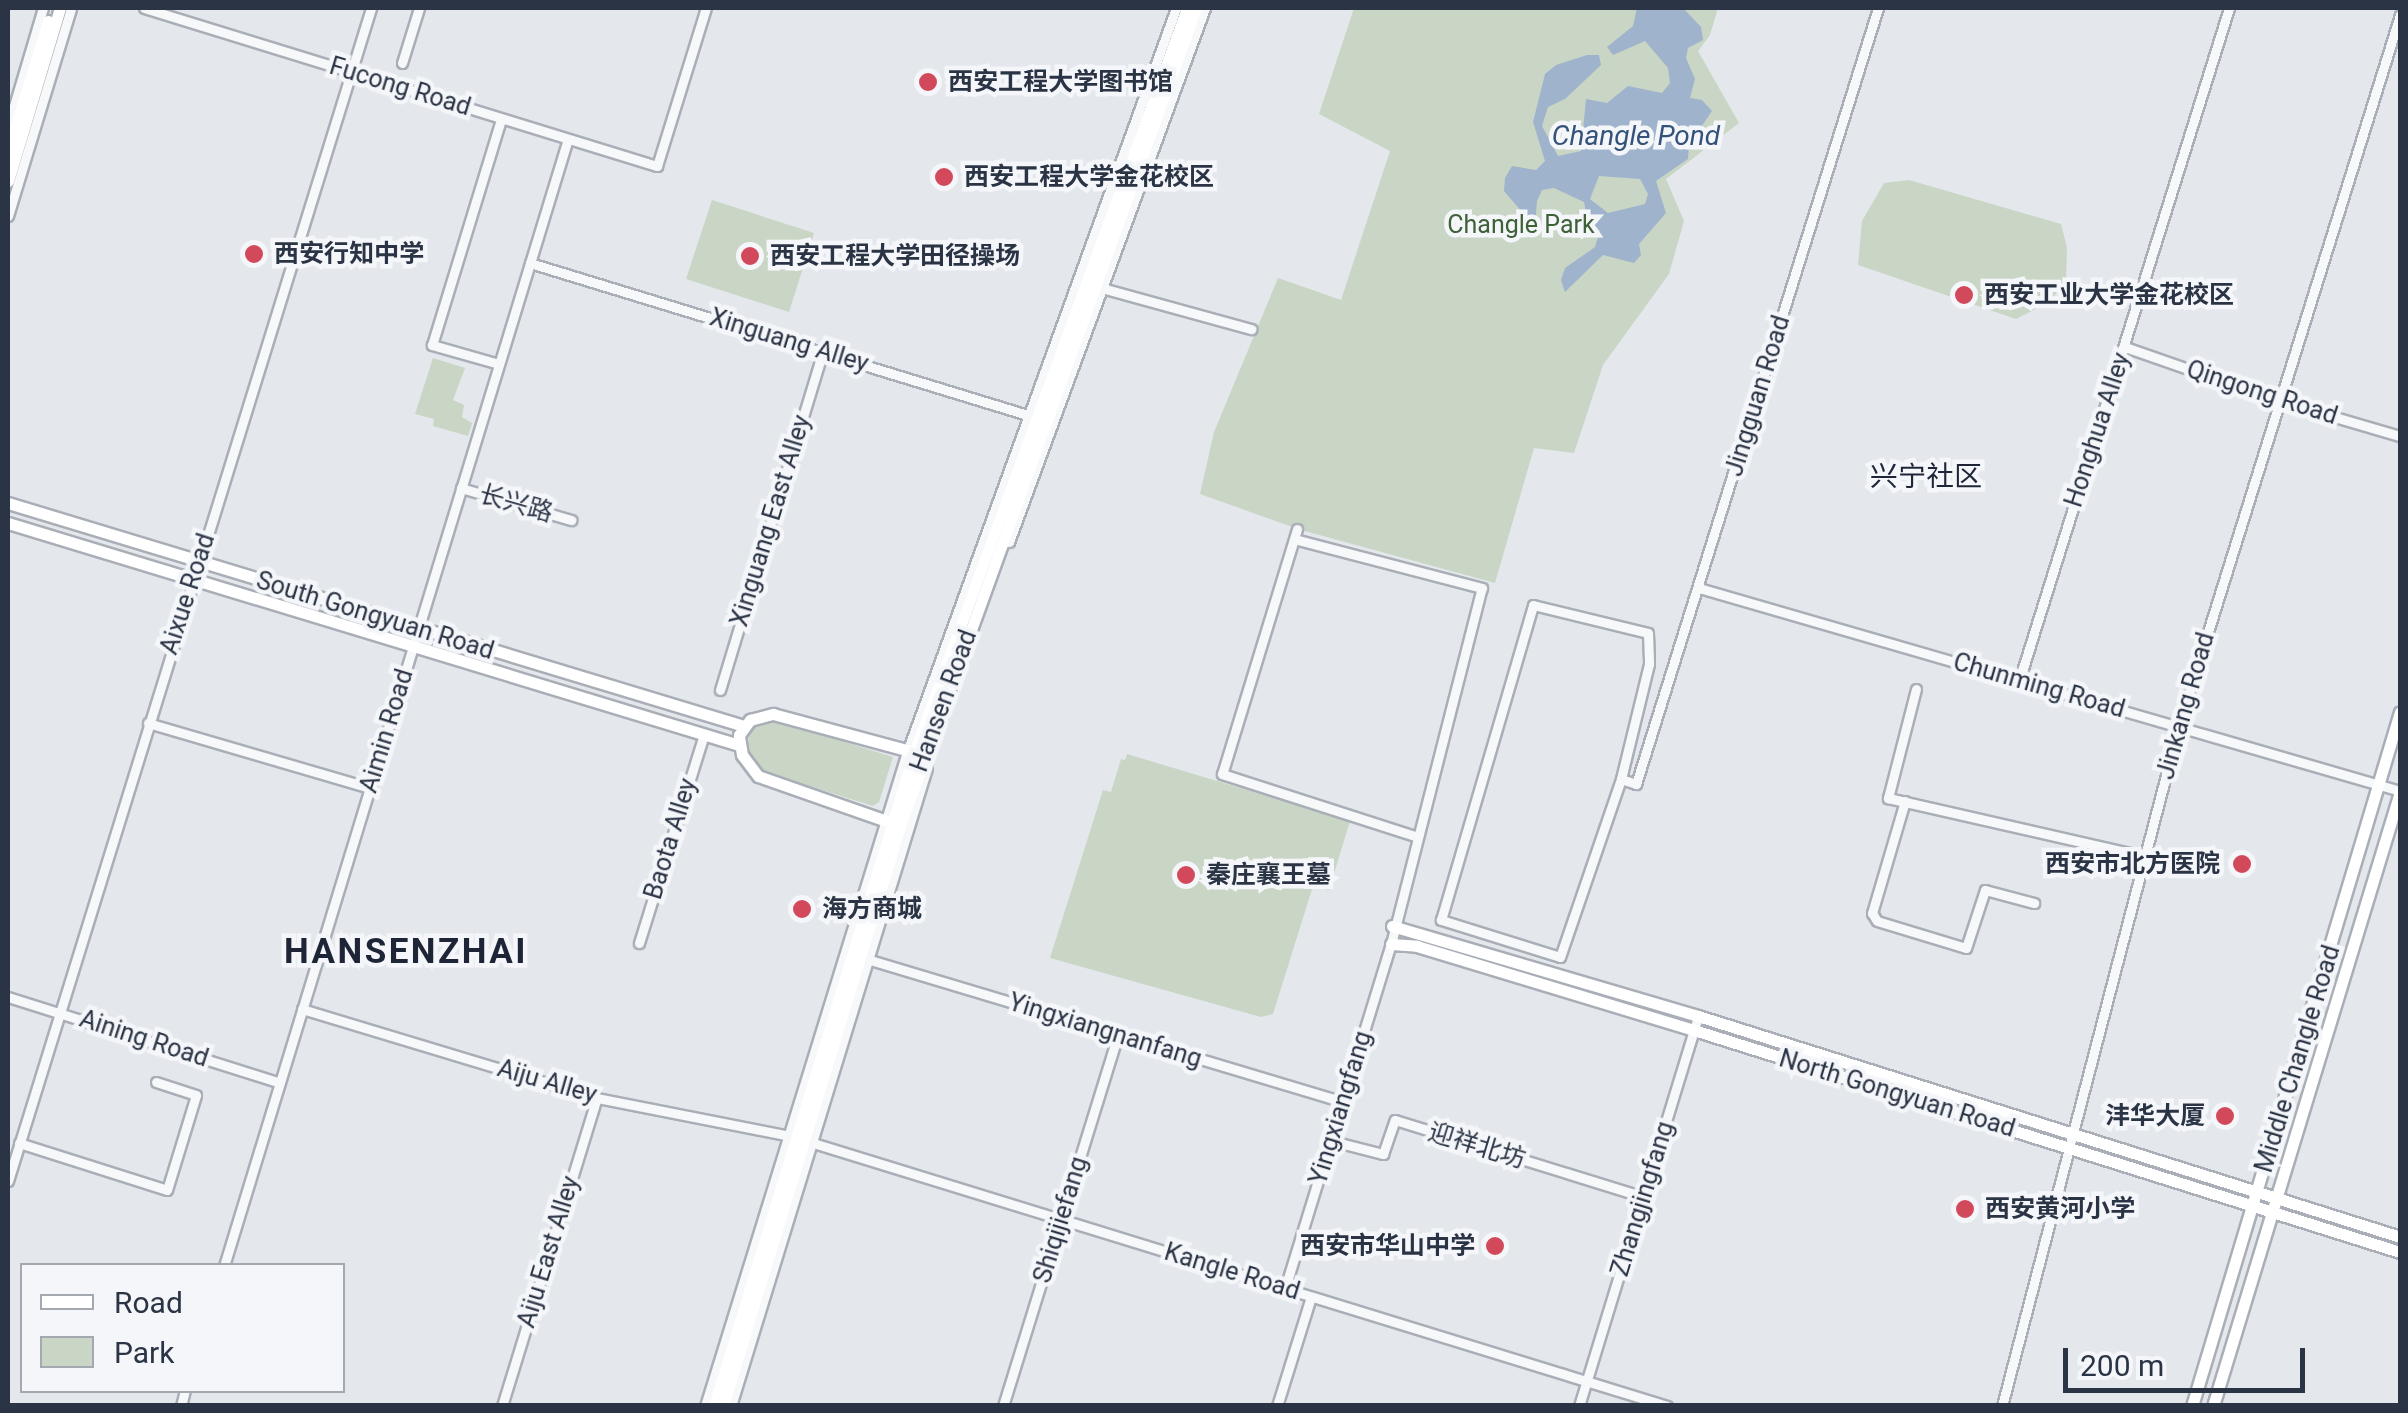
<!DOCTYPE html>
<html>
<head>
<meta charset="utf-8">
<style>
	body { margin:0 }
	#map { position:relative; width:2408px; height:1413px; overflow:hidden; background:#e4e7ec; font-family:Roboto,"Noto Sans SC",sans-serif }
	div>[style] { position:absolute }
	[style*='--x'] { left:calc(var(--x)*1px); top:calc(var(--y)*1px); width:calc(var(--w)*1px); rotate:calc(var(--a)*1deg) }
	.green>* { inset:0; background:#c9d6c5 }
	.water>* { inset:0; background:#9fb4cc }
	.roads { filter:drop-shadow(2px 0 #a9aeb7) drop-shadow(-2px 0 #a9aeb7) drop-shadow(0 2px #a9aeb7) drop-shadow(0 -2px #a9aeb7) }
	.minor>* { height:9px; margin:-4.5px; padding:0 4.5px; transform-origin:4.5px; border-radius:4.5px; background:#f7f8fa }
	.major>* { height:11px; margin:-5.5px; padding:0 5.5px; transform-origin:5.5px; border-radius:5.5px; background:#fff }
	.dots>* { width:28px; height:28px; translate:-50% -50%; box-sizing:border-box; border:5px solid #f4f6f9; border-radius:50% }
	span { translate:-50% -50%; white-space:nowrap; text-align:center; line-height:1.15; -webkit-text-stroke:9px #f4f6f9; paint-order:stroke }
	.poi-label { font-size:25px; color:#2b3445; font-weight:700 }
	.left { translate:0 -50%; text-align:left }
	.right { translate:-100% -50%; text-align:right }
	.street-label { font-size:25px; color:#2b3445 }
	.park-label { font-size:25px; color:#3f6138 }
	.water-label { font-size:28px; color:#34527a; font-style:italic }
	.neighbourhood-label { font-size:28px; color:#1d2536 }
	.district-label { font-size:35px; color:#1d2536; font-weight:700; letter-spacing:2.5px }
	.frame { position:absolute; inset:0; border:10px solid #2b3445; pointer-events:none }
	.legend { position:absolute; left:20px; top:1263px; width:325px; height:130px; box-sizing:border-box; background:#f4f6f9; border:2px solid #a4a8b1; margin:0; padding:12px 18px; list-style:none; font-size:30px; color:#2b3445 }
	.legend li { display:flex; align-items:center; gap:20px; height:50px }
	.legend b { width:50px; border:2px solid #a4a8b1 }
	.scale { position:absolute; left:2063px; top:1348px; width:242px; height:45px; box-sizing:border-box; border:5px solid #2b3445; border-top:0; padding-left:12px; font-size:30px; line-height:35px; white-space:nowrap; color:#2b3445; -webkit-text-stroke:8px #f4f6f9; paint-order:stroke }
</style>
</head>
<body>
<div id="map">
	<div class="green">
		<div style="clip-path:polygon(1354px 8px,1718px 8px,1710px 35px,1698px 51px,1739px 123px,1666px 179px,1684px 221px,1669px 274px,1603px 365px,1574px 453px,1534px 448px,1495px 583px,1301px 530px,1200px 494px,1214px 432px,1278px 278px,1341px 300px,1390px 151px,1319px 114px)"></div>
		<div style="clip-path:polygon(1909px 180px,2061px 224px,2067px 248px,2066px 278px,2051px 301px,2016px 319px,1858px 265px,1862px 221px,1884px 183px)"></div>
		<div style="clip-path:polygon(712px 200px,814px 233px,789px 312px,686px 279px)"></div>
		<div style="clip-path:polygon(433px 358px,465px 368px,453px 400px,464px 405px,462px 417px,472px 423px,468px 436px,433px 426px,434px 419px,415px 414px)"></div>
		<div style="clip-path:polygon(774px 720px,893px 757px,879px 802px,873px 806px,759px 770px,747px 749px,749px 734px,758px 723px)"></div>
		<div style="clip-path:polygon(1127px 754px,1350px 821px,1329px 890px,1313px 886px,1273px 1014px,1261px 1017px,1050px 958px,1103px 790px,1111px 792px,1121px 759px,1125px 760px)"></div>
	</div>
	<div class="water">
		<div style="clip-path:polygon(evenodd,1637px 8px,1683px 8px,1701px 27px,1703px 40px,1688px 48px,1686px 58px,1695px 79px,1690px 98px,1702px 100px,1712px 111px,1689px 145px,1688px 159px,1656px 181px,1666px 213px,1639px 244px,1641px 255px,1634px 263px,1603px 255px,1565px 292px,1561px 280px,1565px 268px,1595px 247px,1600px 231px,1587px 217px,1584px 202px,1554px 188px,1542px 190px,1537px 201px,1535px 227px,1504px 191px,1505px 178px,1512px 166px,1536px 170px,1545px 161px,1533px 122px,1545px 74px,1556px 65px,1587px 55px,1599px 55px,1601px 65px,1565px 99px,1548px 107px,1542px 126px,1558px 156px,1581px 151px,1586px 99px,1607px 103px,1628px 86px,1662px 93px,1670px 83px,1668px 68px,1645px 41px,1613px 55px,1607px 47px,1633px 26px,1637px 8px,1599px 176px,1640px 179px,1648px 194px,1645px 204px,1608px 213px,1590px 199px,1599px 176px)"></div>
	</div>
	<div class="roads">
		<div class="minor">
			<div style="--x:144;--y:8;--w:537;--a:17.12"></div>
			<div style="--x:657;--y:166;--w:165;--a:-72.8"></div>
			<div style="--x:402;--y:63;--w:58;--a:-72.8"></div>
			<div style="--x:8;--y:126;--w:123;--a:-73.5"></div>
			<div style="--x:8;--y:216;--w:217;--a:-73.1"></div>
			<div style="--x:530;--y:263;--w:527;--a:16.99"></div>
			<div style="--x:1102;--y:288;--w:155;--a:15.4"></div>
			<div style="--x:2125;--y:347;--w:164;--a:19.2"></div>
			<div style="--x:2280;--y:401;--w:125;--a:16.3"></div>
			<div style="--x:499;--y:364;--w:70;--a:-164.2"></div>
			<div style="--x:432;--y:345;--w:236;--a:-73"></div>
			<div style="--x:461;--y:488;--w:115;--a:16.2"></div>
			<div style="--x:1297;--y:529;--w:256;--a:107"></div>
			<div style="--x:1222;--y:774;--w:203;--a:17.8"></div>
			<div style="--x:1009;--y:542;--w:569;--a:-69.84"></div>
			<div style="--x:1699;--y:588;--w:730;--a:16.15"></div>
			<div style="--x:1533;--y:605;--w:118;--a:13.7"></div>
			<div style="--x:1648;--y:633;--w:31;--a:88"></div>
			<div style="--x:1649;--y:664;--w:118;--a:103.7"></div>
			<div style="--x:1621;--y:779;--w:188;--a:108.9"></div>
			<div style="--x:1560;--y:957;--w:125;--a:-162.7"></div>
			<div style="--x:1441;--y:920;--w:328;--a:-73.7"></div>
			<div style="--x:2019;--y:681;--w:705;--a:-72.67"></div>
			<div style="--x:1916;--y:689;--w:113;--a:104.4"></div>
			<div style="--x:1888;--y:798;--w:262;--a:12.8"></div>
			<div style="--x:720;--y:690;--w:354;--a:-73.1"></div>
			<div style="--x:148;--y:723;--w:231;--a:16.3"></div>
			<div style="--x:1621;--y:779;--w:16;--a:18"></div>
			<div style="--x:1636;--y:784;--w:813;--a:-72.68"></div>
			<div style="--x:1905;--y:801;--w:117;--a:106.4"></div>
			<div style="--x:1872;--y:913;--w:9;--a:58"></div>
			<div style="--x:1877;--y:921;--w:93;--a:16.9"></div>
			<div style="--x:1966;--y:948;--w:61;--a:-71.9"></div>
			<div style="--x:1985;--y:890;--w:51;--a:14.9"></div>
			<div style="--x:639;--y:943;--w:219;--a:-72.7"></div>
			<div style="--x:867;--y:959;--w:497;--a:16.7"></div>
			<div style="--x:8;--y:997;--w:285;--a:17.5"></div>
			<div style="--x:302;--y:1009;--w:308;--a:16.8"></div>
			<div style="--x:597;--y:1098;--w:197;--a:11.1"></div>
			<div style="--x:1332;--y:1141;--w:53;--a:14.3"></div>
			<div style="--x:1383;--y:1154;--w:36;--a:-71"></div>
			<div style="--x:1395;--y:1120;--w:260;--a:17.2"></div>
			<div style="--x:810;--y:1142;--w:897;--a:17.12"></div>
			<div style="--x:19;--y:1143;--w:155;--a:17.6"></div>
			<div style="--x:167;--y:1190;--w:99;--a:-73"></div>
			<div style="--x:196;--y:1095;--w:42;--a:-162"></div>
			<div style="--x:8;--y:1181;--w:1228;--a:-72.8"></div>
			<div style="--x:224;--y:1266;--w:1178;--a:-73.03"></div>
			<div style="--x:1285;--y:1288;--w:360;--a:-72.9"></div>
			<div style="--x:1391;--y:944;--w:367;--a:-75.7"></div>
			<div style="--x:1482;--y:588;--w:194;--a:-165.4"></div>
			<div style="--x:181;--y:1406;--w:16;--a:-76"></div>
			<div style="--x:502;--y:1406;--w:322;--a:-72.9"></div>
			<div style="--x:705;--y:1406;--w:684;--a:-72.84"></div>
			<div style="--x:907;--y:752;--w:791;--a:-70.12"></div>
			<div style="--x:731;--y:1406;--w:667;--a:-72.92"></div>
			<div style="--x:1003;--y:1406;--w:389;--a:-72.8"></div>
			<div style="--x:1277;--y:1406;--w:114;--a:-72.7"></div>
			<div style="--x:1579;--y:1406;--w:408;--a:-73"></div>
			<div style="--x:2002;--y:1406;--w:704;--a:-75.43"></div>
			<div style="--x:2179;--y:725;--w:744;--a:-72.71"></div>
		</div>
		<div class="major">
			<div style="--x:8;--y:151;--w:136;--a:-72.9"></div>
			<div style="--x:8;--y:181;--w:181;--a:-73.3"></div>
			<div style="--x:8;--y:503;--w:769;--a:16.86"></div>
			<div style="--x:8;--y:523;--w:764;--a:16.89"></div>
			<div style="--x:898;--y:825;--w:148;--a:-160.7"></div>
			<div style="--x:758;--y:776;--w:26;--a:-127"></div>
			<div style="--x:742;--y:755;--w:20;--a:-99"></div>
			<div style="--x:739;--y:735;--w:19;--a:-54"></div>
			<div style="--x:750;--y:720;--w:24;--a:-15"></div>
			<div style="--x:773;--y:714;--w:153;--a:15.1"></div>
			<div style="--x:1392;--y:926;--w:319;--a:16.4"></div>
			<div style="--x:1698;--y:1016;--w:736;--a:17.47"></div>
			<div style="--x:1391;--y:944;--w:26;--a:4"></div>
			<div style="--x:1417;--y:946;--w:289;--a:16.9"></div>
			<div style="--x:1694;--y:1030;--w:740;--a:17.46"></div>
			<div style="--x:714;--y:1406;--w:683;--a:-72.97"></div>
			<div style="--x:914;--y:753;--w:793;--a:-69.87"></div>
			<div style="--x:723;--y:1406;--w:606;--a:-73.03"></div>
			<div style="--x:900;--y:826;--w:870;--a:-70.11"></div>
			<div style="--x:2192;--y:1406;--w:724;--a:-73.32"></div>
			<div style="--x:2213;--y:1406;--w:642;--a:-73.06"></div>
		</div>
	</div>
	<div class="dots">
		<div style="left:928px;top:82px;background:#d1495b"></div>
		<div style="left:944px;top:177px;background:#d1495b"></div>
		<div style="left:254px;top:254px;background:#d1495b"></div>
		<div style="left:750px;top:256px;background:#d1495b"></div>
		<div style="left:1964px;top:295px;background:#d1495b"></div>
		<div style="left:2242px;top:864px;background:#d1495b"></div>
		<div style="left:1186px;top:875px;background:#d1495b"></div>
		<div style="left:802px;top:909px;background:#d1495b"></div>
		<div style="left:2225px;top:1116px;background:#d1495b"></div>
		<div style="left:1965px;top:1209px;background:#d1495b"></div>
		<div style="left:1495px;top:1246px;background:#d1495b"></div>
	</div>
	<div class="poi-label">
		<span class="left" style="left:948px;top:82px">西安工程大学图书馆</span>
		<span class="left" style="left:964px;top:177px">西安工程大学金花校区</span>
		<span class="left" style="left:274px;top:254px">西安行知中学</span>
		<span class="left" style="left:770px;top:256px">西安工程大学田径操场</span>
		<span class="left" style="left:1984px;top:295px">西安工业大学金花校区</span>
		<span class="right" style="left:2220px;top:864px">西安市北方医院</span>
		<span class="left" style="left:1206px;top:875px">秦庄襄王墓</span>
		<span class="left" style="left:822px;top:909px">海方商城</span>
		<span class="right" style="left:2205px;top:1116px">沣华大厦</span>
		<span class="left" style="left:1985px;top:1209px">西安黄河小学</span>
		<span class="right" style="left:1475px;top:1246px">西安市华山中学</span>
	</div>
	<div class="street-label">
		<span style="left:400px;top:87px;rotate:17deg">Fucong Road</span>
		<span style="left:789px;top:341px;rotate:17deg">Xinguang Alley</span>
		<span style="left:2262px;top:393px;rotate:18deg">Qingong Road</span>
		<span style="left:1758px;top:396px;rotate:-73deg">Jingguan Road</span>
		<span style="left:2098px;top:430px;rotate:-72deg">Honghua Alley</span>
		<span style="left:516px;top:504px;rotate:16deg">长兴路</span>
		<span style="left:771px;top:521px;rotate:-73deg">Xinguang East Alley</span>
		<span style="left:188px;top:594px;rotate:-72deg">Aixue Road</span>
		<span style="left:375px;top:616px;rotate:17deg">South Gongyuan Road</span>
		<span style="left:2039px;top:686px;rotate:16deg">Chunming Road</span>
		<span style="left:944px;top:701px;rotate:-70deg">Hansen Road</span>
		<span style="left:2186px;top:706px;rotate:-74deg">Jinkang Road</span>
		<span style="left:387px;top:731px;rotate:-73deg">Aimin Road</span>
		<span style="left:671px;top:839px;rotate:-73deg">Baota Alley</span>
		<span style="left:1105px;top:1031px;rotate:17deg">Yingxiangnanfang</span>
		<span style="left:144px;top:1039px;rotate:18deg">Aining Road</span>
		<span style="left:2298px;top:1059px;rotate:-73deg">Middle Changle Road</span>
		<span style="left:547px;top:1082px;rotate:16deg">Aiju Alley</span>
		<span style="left:1897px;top:1094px;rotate:17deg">North Gongyuan Road</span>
		<span style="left:1341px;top:1108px;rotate:-73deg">Yingxiangfang</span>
		<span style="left:1477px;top:1146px;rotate:17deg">迎祥北坊</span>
		<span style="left:1643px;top:1199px;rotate:-73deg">Zhangjingfang</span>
		<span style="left:1061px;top:1220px;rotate:-73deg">Shiqijiefang</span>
		<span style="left:549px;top:1252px;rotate:-73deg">Aiju East Alley</span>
		<span style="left:1232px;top:1272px;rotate:17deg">Kangle Road</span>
	</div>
	<div class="park-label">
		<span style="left:1521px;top:225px">Changle Park</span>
	</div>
	<div class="water-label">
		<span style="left:1636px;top:136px">Changle Pond</span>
	</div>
	<div class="neighbourhood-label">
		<span style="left:1926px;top:477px">兴宁社区</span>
	</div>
	<div class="district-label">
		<span style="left:406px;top:952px">HANSENZHAI</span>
	</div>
	<div class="frame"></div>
	<ul class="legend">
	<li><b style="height:12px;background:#fff"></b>Road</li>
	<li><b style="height:28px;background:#c9d6c5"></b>Park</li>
	</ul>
	<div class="scale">200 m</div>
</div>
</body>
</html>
